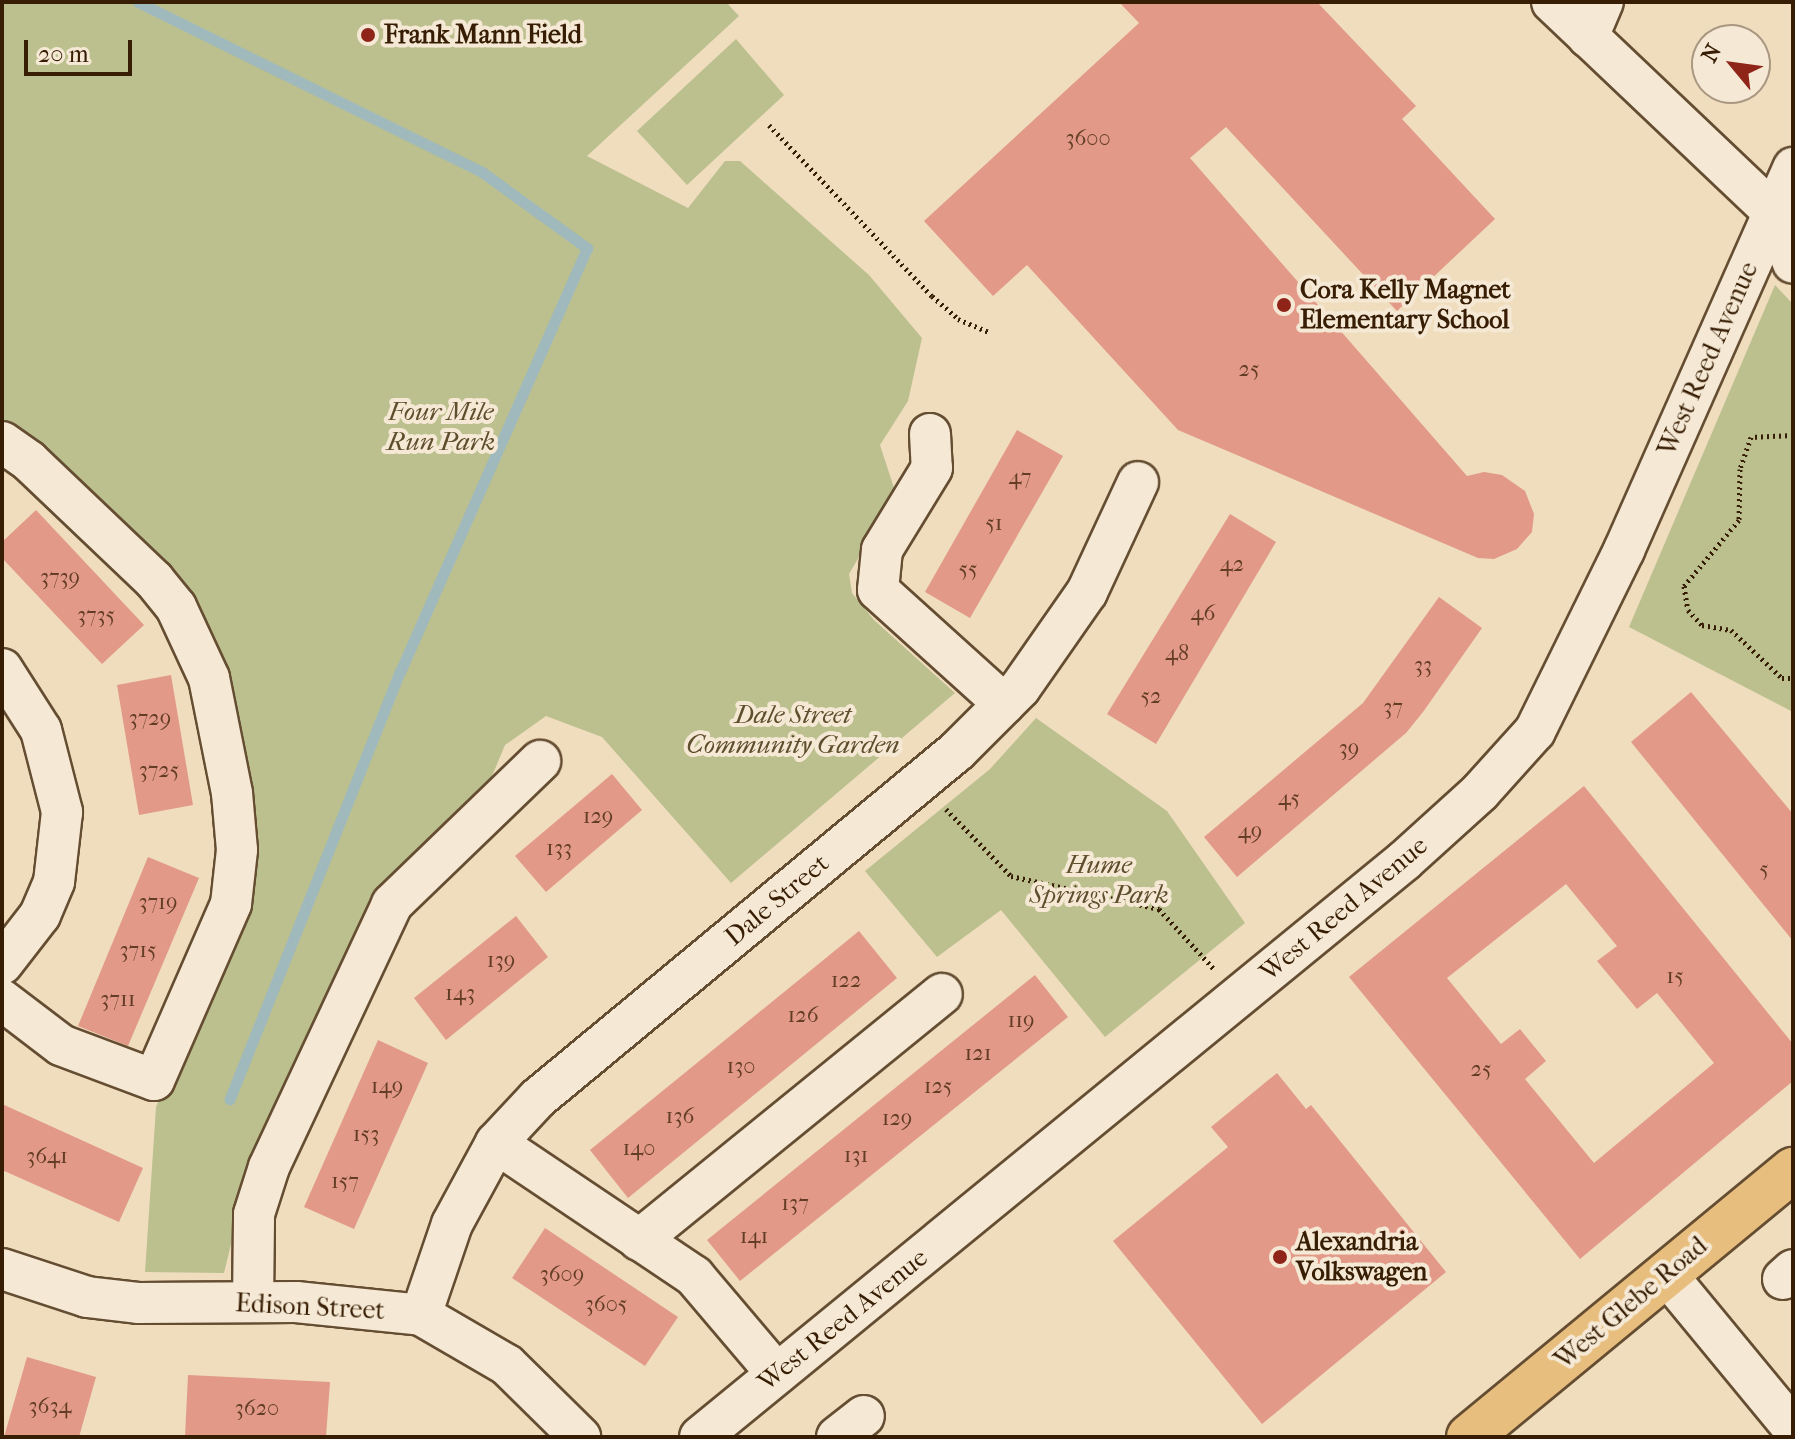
<!DOCTYPE html>
<html>
<head>
<meta charset="utf-8">
<style>
	body { margin:0 }
	#map { position:relative; width:1795px; height:1439px; overflow:hidden; background:#efddbe; font-family:"IM FELL French Canon",serif }
	div>[style] { position:absolute }
	[style*='--x'] { left:calc(var(--x)*1px); top:calc(var(--y)*1px); width:calc(var(--w)*1px); rotate:calc(var(--a)*1deg) }
	.green>* { inset:0; background:#bcc08f }
	.stream>* { height:11px; margin:-5.5px; padding:0 5.5px; transform-origin:5.5px; border-radius:5.5px; background:#9fb9bc }
	.building>* { inset:0; background:#e29988 }
	.path>* { height:5px; margin-top:-2.5px; transform-origin:0; background:repeating-linear-gradient(90deg,#371d03 0 2px,transparent 0 6px) }
	.roads { filter:drop-shadow(2px 0 #654d32) drop-shadow(-2px 0 #654d32) drop-shadow(0 2px #654d32) drop-shadow(0 -2px #654d32) }
	.minor>* { height:40px; margin:-20px; padding:0 20px; transform-origin:20px; border-radius:20px; background:#f5e9d5 }
	.major>* { height:44px; margin:-22px; padding:0 22px; transform-origin:22px; border-radius:22px; background:#e8be7f }
	.dots>* { width:22px; height:22px; translate:-50% -50%; box-sizing:border-box; border:4px solid #f5e9d5; border-radius:50% }
	span { translate:-50% -50%; white-space:nowrap; text-align:center; line-height:1.15; -webkit-text-stroke:8px #f5e9d5; paint-order:stroke }
	.number-label { font-size:22px; color:#623c24 }
	.number-label span { -webkit-text-stroke-width:0 }
	.poi-label { font-size:26px; color:#371d03; font-weight:700 }
	.left { translate:0 -50%; text-align:left }
	.street-label { font-size:26px; color:#371d03 }
	.park-label { font-size:26px; color:#5f4e2d; font-style:italic }
	.frame { position:absolute; inset:0; border:4px solid #371d03; pointer-events:none }
	.north { position:absolute; left:1691px; top:24px; width:80px; height:80px; box-sizing:border-box; background:#f5e9d5; border:2px solid #a99781; border-radius:50%; rotate:299deg; font-size:22px; font-weight:700; line-height:32px; text-align:center; color:#371d03 }
	.north::after { content:''; display:block; margin:auto; width:28px; height:36px; background:#8f2418; clip-path:polygon(50% 0,100% 100%,50% 72%,0 100%) }
	.scale { position:absolute; left:24px; top:40px; width:108px; height:36px; box-sizing:border-box; border:4px solid #371d03; border-top:0; padding-left:10px; font-size:24px; line-height:28px; white-space:nowrap; color:#371d03; -webkit-text-stroke:6px #f5e9d5; paint-order:stroke }
</style>
</head>
<body>
<div id="map">
	<div class="green">
		<div style="clip-path:polygon(2px 2px,726px 2px,739px 16px,587px 156px,688px 208px,725px 161px,740px 161px,869px 275px,922px 338px,908px 401px,880px 445px,896px 494px,849px 574px,852px 593px,874px 620px,955px 693px,731px 883px,602px 737px,546px 716px,505px 745px,480px 805px,401px 867px,326px 1008px,243px 1195px,224px 1273px,145px 1272px,156px 1107px,244px 906px,219px 677px,2px 423px)"></div>
		<div style="clip-path:polygon(736px 39px,784px 95px,687px 185px,637px 131px)"></div>
		<div style="clip-path:polygon(1775px 285px,1793px 304px,1793px 712px,1629px 627px)"></div>
		<div style="clip-path:polygon(1036px 718px,1167px 811px,1245px 923px,1105px 1037px,1001px 910px,937px 957px,865px 871px,990px 769px)"></div>
	</div>
	<div class="stream">
		<div style="--x:138;--y:2;--w:384;--a:26.3"></div>
		<div style="--x:482;--y:172;--w:130;--a:35.9"></div>
		<div style="--x:587;--y:248;--w:462;--a:113.8"></div>
		<div style="--x:400;--y:671;--w:461;--a:111.7"></div>
	</div>
	<div class="building">
		<div style="clip-path:polygon(1119px 2px,1317px 2px,1416px 106px,1402px 119px,1495px 219px,1397px 311px,1226px 127px,1190px 158px,1467px 476px,1484px 472px,1502px 475px,1525px 491px,1534px 514px,1532px 532px,1517px 549px,1494px 559px,1478px 558px,1178px 430px,1027px 265px,993px 296px,924px 221px,1139px 23px)"></div>
		<div style="clip-path:polygon(1017px 430px,1063px 456px,970px 618px,925px 592px)"></div>
		<div style="clip-path:polygon(36px 510px,144px 625px,102px 664px,2px 558px,2px 542px)"></div>
		<div style="clip-path:polygon(1230px 514px,1276px 542px,1156px 744px,1107px 714px)"></div>
		<div style="clip-path:polygon(1439px 597px,1482px 628px,1423px 712px,1406px 733px,1237px 877px,1204px 837px,1363px 703px)"></div>
		<div style="clip-path:polygon(171px 675px,193px 805px,139px 815px,117px 685px)"></div>
		<div style="clip-path:polygon(1691px 692px,1793px 814px,1793px 941px,1631px 742px)"></div>
		<div style="clip-path:polygon(612px 774px,642px 810px,546px 892px,515px 856px)"></div>
		<div style="clip-path:polygon(evenodd,1584px 786px,1793px 1044px,1793px 1081px,1580px 1259px,1349px 977px,1584px 786px,1566px 884px,1617px 946px,1597px 961px,1637px 1009px,1657px 993px,1714px 1063px,1594px 1163px,1525px 1079px,1546px 1061px,1520px 1029px,1501px 1044px,1447px 978px,1566px 884px)"></div>
		<div style="clip-path:polygon(148px 857px,199px 878px,128px 1046px,78px 1026px)"></div>
		<div style="clip-path:polygon(516px 916px,548px 957px,446px 1040px,414px 998px)"></div>
		<div style="clip-path:polygon(859px 931px,897px 978px,628px 1198px,590px 1150px)"></div>
		<div style="clip-path:polygon(1035px 975px,1068px 1017px,740px 1281px,707px 1240px)"></div>
		<div style="clip-path:polygon(378px 1040px,428px 1063px,354px 1229px,304px 1207px)"></div>
		<div style="clip-path:polygon(1277px 1073px,1306px 1109px,1311px 1105px,1446px 1272px,1262px 1424px,1113px 1241px,1228px 1147px,1211px 1127px)"></div>
		<div style="clip-path:polygon(2px 1104px,143px 1168px,119px 1222px,2px 1170px)"></div>
		<div style="clip-path:polygon(545px 1228px,678px 1317px,645px 1366px,512px 1278px)"></div>
		<div style="clip-path:polygon(27px 1357px,96px 1377px,79px 1437px,4px 1437px)"></div>
		<div style="clip-path:polygon(188px 1375px,330px 1382px,326px 1437px,185px 1437px)"></div>
	</div>
	<div class="path">
		<div style="--x:769;--y:125;--w:236;--a:46.4"></div>
		<div style="--x:932;--y:296;--w:35;--a:41"></div>
		<div style="--x:958;--y:319;--w:33;--a:23"></div>
		<div style="--x:1793;--y:435;--w:42;--a:177.3"></div>
		<div style="--x:1751;--y:437;--w:34;--a:109"></div>
		<div style="--x:1740;--y:469;--w:51;--a:91.1"></div>
		<div style="--x:1739;--y:520;--w:86;--a:129.8"></div>
		<div style="--x:1684;--y:586;--w:24;--a:81"></div>
		<div style="--x:1688;--y:610;--w:21;--a:47"></div>
		<div style="--x:1702;--y:625;--w:29;--a:10"></div>
		<div style="--x:1731;--y:630;--w:70;--a:43.3"></div>
		<div style="--x:1782;--y:678;--w:11;--a:0"></div>
		<div style="--x:946;--y:809;--w:93;--a:45.9"></div>
		<div style="--x:1011;--y:876;--w:152;--a:12.6"></div>
		<div style="--x:1159;--y:909;--w:81;--a:47.5"></div>
	</div>
	<div class="roads">
		<div class="minor">
			<div style="--x:1552;--y:2;--w:306;--a:43.5"></div>
			<div style="--x:1774;--y:213;--w:53;--a:69.2"></div>
			<div style="--x:1588;--y:37;--w:38;--a:-67"></div>
			<div style="--x:930;--y:434;--w:34;--a:87"></div>
			<div style="--x:932;--y:468;--w:96;--a:121.4"></div>
			<div style="--x:882;--y:550;--w:40;--a:95.7"></div>
			<div style="--x:878;--y:590;--w:170;--a:42.1"></div>
			<div style="--x:2;--y:442;--w:33;--a:35"></div>
			<div style="--x:29;--y:461;--w:173;--a:43.6"></div>
			<div style="--x:154;--y:580;--w:35;--a:51"></div>
			<div style="--x:176;--y:607;--w:78;--a:65.1"></div>
			<div style="--x:209;--y:678;--w:117;--a:78.7"></div>
			<div style="--x:232;--y:793;--w:57;--a:85"></div>
			<div style="--x:237;--y:850;--w:54;--a:96.3"></div>
			<div style="--x:231;--y:904;--w:192;--a:113.6"></div>
			<div style="--x:154;--y:1080;--w:99;--a:-159.4"></div>
			<div style="--x:61;--y:1045;--w:74;--a:-142.7"></div>
			<div style="--x:2;--y:669;--w:72;--a:57.4"></div>
			<div style="--x:41;--y:730;--w:85;--a:75.6"></div>
			<div style="--x:62;--y:812;--w:70;--a:96.5"></div>
			<div style="--x:54;--y:882;--w:36;--a:113"></div>
			<div style="--x:40;--y:915;--w:62;--a:127.8"></div>
			<div style="--x:496;--y:1143;--w:239;--a:33.9"></div>
			<div style="--x:694;--y:1276;--w:128;--a:49.7"></div>
			<div style="--x:639;--y:1240;--w:390;--a:-39.1"></div>
			<div style="--x:2;--y:1269;--w:89;--a:18.2"></div>
			<div style="--x:87;--y:1297;--w:51;--a:6.7"></div>
			<div style="--x:138;--y:1303;--w:158;--a:-0.4"></div>
			<div style="--x:296;--y:1302;--w:126;--a:5.9"></div>
			<div style="--x:421;--y:1315;--w:99;--a:30.2"></div>
			<div style="--x:507;--y:1365;--w:103;--a:44.6"></div>
			<div style="--x:1666;--y:1274;--w:200;--a:50.5"></div>
			<div style="--x:1783;--y:1279;--w:13;--a:-42"></div>
			<div style="--x:253;--y:1302;--w:88;--a:-89.3"></div>
			<div style="--x:254;--y:1214;--w:49;--a:-72.3"></div>
			<div style="--x:269;--y:1167;--w:290;--a:-64.9"></div>
			<div style="--x:392;--y:904;--w:206;--a:-44"></div>
			<div style="--x:421;--y:1315;--w:96;--a:-71.2"></div>
			<div style="--x:452;--y:1224;--w:92;--a:-61.5"></div>
			<div style="--x:496;--y:1143;--w:62;--a:-47"></div>
			<div style="--x:538;--y:1098;--w:544;--a:-39.63"></div>
			<div style="--x:957;--y:751;--w:89;--a:-45"></div>
			<div style="--x:1020;--y:688;--w:117;--a:-55.1"></div>
			<div style="--x:1087;--y:592;--w:121;--a:-65.1"></div>
			<div style="--x:700;--y:1437;--w:910;--a:-39.29"></div>
			<div style="--x:1404;--y:861;--w:103;--a:-42.2"></div>
			<div style="--x:1480;--y:792;--w:82;--a:-48"></div>
			<div style="--x:1535;--y:731;--w:202;--a:-63.8"></div>
			<div style="--x:1624;--y:550;--w:418;--a:-66.1"></div>
			<div style="--x:837;--y:1437;--w:34;--a:-38"></div>
		</div>
		<div class="major">
			<div style="--x:1469;--y:1437;--w:420;--a:-39.5"></div>
		</div>
	</div>
	<div class="dots">
		<div style="left:368px;top:35px;background:#8f2418"></div>
		<div style="left:1284px;top:305px;background:#8f2418"></div>
		<div style="left:1280px;top:1257px;background:#8f2418"></div>
	</div>
	<div class="number-label">
		<span style="left:1088px;top:139px">3600</span>
		<span style="left:1249px;top:370px">25</span>
		<span style="left:1020px;top:478px">47</span>
		<span style="left:994px;top:524px">51</span>
		<span style="left:1232px;top:565px">42</span>
		<span style="left:968px;top:570px">55</span>
		<span style="left:60px;top:578px">3739</span>
		<span style="left:1203px;top:614px">46</span>
		<span style="left:96px;top:616px">3735</span>
		<span style="left:1177px;top:654px">48</span>
		<span style="left:1423px;top:666px">33</span>
		<span style="left:1151px;top:697px">52</span>
		<span style="left:1393px;top:708px">37</span>
		<span style="left:150px;top:719px">3729</span>
		<span style="left:1349px;top:749px">39</span>
		<span style="left:159px;top:771px">3725</span>
		<span style="left:1289px;top:799px">45</span>
		<span style="left:598px;top:817px">129</span>
		<span style="left:1250px;top:832px">49</span>
		<span style="left:559px;top:849px">133</span>
		<span style="left:1764px;top:870px">5</span>
		<span style="left:158px;top:903px">3719</span>
		<span style="left:138px;top:951px">3715</span>
		<span style="left:501px;top:961px">139</span>
		<span style="left:1675px;top:977px">15</span>
		<span style="left:846px;top:981px">122</span>
		<span style="left:460px;top:994px">143</span>
		<span style="left:118px;top:1000px">3711</span>
		<span style="left:803px;top:1016px">126</span>
		<span style="left:1021px;top:1021px">119</span>
		<span style="left:978px;top:1054px">121</span>
		<span style="left:741px;top:1067px">130</span>
		<span style="left:1481px;top:1070px">25</span>
		<span style="left:387px;top:1087px">149</span>
		<span style="left:938px;top:1087px">125</span>
		<span style="left:680px;top:1117px">136</span>
		<span style="left:897px;top:1119px">129</span>
		<span style="left:366px;top:1135px">153</span>
		<span style="left:639px;top:1149px">140</span>
		<span style="left:856px;top:1156px">131</span>
		<span style="left:47px;top:1157px">3641</span>
		<span style="left:345px;top:1182px">157</span>
		<span style="left:795px;top:1204px">137</span>
		<span style="left:754px;top:1237px">141</span>
		<span style="left:562px;top:1275px">3609</span>
		<span style="left:606px;top:1305px">3605</span>
		<span style="left:50px;top:1407px">3634</span>
		<span style="left:257px;top:1409px">3620</span>
	</div>
	<div class="poi-label">
		<span class="left" style="left:384px;top:35px">Frank Mann Field</span>
		<span class="left" style="left:1300px;top:305px">Cora Kelly Magnet<br>Elementary School</span>
		<span class="left" style="left:1296px;top:1257px">Alexandria<br>Volkswagen</span>
	</div>
	<div class="street-label">
		<span style="left:1708px;top:359px;rotate:-66deg">West Reed Avenue</span>
		<span style="left:777px;top:900px;rotate:-40deg">Dale Street</span>
		<span style="left:1344px;top:909px;rotate:-40deg">West Reed Avenue</span>
		<span style="left:1631px;top:1303px;rotate:-40deg">West Glebe Road</span>
		<span style="left:310px;top:1307px;rotate:3deg">Edison Street</span>
		<span style="left:843px;top:1320px;rotate:-39deg">West Reed Avenue</span>
	</div>
	<div class="park-label">
		<span style="left:441px;top:427px">Four Mile<br>Run Park</span>
		<span style="left:793px;top:730px">Dale Street<br>Community Garden</span>
		<span style="left:1099px;top:880px">Hume<br>Springs Park</span>
	</div>
	<div class="frame"></div>
	<div class="north">N</div>
	<div class="scale">20 m</div>
</div>
</body>
</html>
